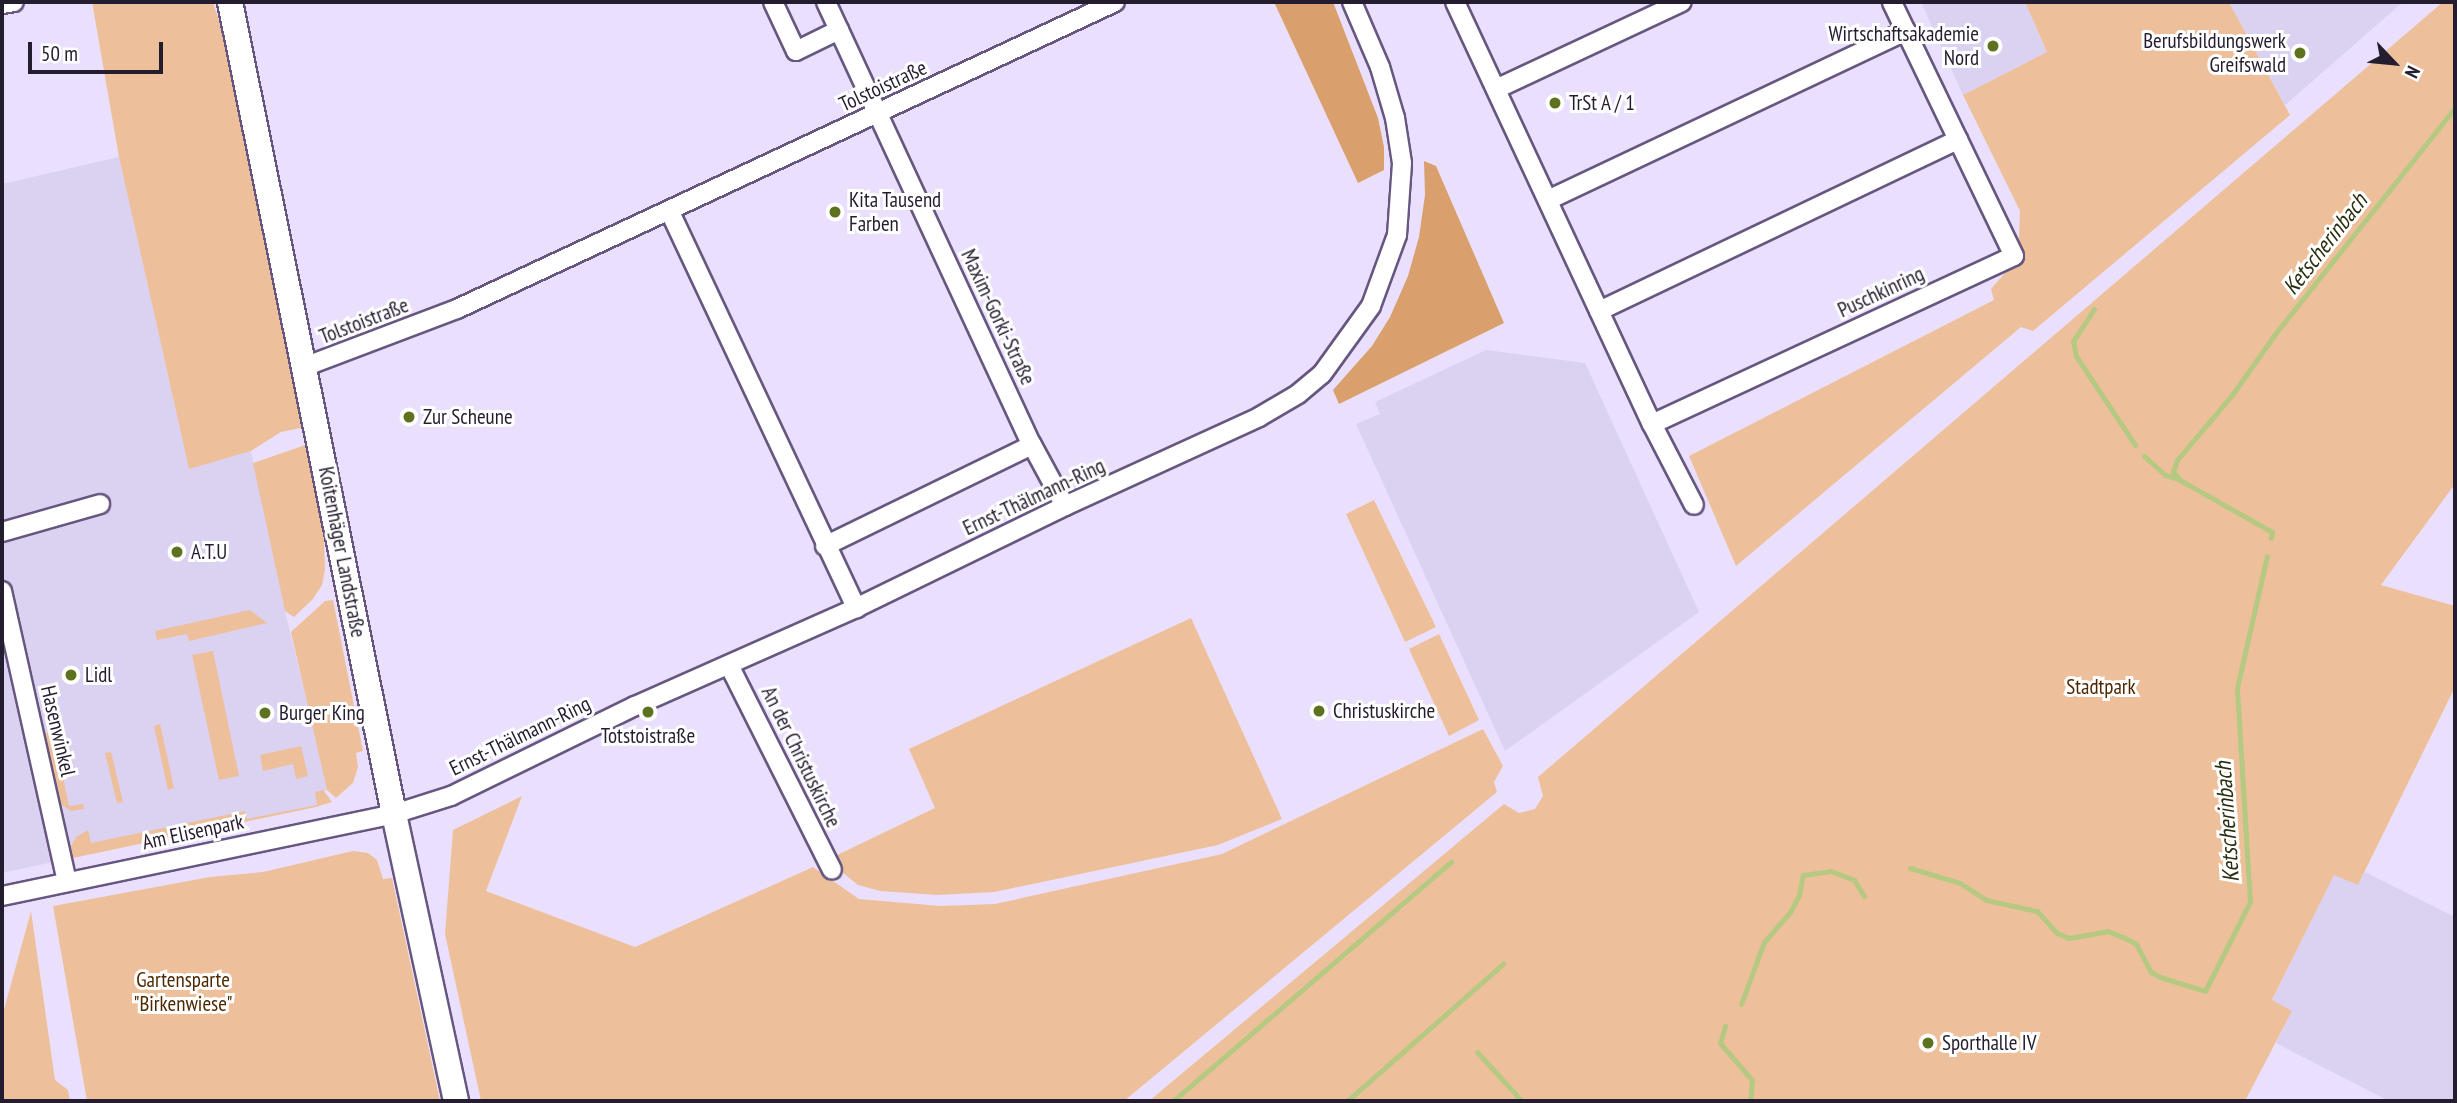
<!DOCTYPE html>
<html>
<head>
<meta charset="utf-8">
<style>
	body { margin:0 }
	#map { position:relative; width:2457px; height:1103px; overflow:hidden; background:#eae0fd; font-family:"PT Sans Narrow",sans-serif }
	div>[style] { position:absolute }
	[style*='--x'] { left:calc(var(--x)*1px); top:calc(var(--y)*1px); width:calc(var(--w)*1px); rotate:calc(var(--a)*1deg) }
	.built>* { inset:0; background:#dbd1f0 }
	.green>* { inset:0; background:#edc09b }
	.forest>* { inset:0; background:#d99f6c }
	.stream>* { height:5px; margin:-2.5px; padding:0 2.5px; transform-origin:2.5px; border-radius:2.5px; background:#b5c982 }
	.roads { filter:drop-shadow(2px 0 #675780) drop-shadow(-2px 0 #675780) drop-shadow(0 2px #675780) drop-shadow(0 -2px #675780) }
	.minor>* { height:18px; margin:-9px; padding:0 9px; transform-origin:9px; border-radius:9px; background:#fff }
	.secondary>* { height:24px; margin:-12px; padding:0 12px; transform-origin:12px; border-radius:12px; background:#fff }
	.dots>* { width:19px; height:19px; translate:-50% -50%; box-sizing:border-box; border:4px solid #fff; border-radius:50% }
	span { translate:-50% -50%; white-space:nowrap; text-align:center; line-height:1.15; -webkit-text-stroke:6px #fff; paint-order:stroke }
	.poi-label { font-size:21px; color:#241d2f }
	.right { translate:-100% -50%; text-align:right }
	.left { translate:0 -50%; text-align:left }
	.street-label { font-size:21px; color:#241d2f }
	.park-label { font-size:21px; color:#4d2800 }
	.water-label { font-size:23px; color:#283011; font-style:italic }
	.frame { position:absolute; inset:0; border:4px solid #241d2f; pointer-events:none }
	.north { position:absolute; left:2359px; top:28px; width:70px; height:70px; -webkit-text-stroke:5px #fff; paint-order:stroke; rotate:116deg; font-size:19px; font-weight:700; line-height:28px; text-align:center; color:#241d2f }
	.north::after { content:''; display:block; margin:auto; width:24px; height:32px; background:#241d2f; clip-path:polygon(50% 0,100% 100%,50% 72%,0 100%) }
	.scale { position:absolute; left:28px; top:42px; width:135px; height:32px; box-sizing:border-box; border:4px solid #241d2f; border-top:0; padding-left:9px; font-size:21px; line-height:24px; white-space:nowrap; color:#241d2f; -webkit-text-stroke:5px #fff; paint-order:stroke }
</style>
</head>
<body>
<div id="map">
	<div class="built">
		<div style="clip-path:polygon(1921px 2px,2025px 2px,2047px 52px,1963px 95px)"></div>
		<div style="clip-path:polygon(2229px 2px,2403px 2px,2285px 105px)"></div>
		<div style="clip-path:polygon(119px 157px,189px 468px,251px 451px,285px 611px,325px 776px,327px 790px,324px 791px,332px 802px,2px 873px,2px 184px)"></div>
		<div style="clip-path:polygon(1486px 350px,1585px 363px,1699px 612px,1505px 751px,1356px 424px,1380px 414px,1375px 402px)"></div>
		<div style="clip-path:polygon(2365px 872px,2455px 917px,2455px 1101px,2389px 1101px,2276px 1043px,2292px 1011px,2272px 1001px,2334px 874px,2358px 885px)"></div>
	</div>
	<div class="green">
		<div style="clip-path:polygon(92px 2px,213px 2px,226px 43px,305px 427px,281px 432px,251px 451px,189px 469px,119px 157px)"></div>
		<div style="clip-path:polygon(2025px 2px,2229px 2px,2290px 115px,2033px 331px,2021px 327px,1736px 566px,1689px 456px,1994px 300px,1991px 289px,2018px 258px,2020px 211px,1963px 95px,2047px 52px)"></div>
		<div style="clip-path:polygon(2443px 2px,2455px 2px,2455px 484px,2381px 585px,2455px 606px,2455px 687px,2358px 885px,2334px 875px,2272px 1000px,2292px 1011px,2245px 1101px,1149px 1101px,1504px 804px,1519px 813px,1535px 809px,1543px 796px,1538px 777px)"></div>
		<div style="clip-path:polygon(308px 444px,323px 515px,325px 570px,322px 585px,313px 599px,294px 617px,285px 611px,253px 463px)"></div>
		<div style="clip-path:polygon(1374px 500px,1436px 627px,1405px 642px,1346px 514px)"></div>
		<div style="clip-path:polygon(333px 600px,363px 751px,356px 753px,358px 767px,353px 783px,336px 798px,327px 790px,291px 632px,325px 601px)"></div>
		<div style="clip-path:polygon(250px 610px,267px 623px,189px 641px,187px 634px,157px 640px,155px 631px)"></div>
		<div style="clip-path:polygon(1191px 618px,1282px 819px,1218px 845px,994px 892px,938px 895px,880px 891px,858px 885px,837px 868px,831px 858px,935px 808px,909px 749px)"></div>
		<div style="clip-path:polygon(1439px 634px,1479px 720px,1449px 736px,1409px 649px)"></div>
		<div style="clip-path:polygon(213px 651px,239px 776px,219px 780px,192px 655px)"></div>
		<div style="clip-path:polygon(160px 724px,174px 788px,168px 790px,154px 726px)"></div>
		<div style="clip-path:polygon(1483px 729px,1503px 766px,1494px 782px,1497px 792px,1124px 1101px,481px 1101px,445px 934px,453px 830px,522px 796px,486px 891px,635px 947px,813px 867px,859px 899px,940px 906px,995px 904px,1222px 854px)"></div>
		<div style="clip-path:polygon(42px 733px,54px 733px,69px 806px,83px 804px,84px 809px,71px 811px,58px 802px)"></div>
		<div style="clip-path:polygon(301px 746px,308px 776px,296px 779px,293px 764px,263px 771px,260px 755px)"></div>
		<div style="clip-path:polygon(111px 752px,123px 802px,117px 803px,105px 753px)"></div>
		<div style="clip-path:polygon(323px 790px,332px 802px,316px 807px,73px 858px,69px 850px,76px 837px,88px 830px,91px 843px,245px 811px,247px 819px,317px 805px,315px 792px)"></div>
		<div style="clip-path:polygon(353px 851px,368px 853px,377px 860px,383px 879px,392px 878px,440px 1101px,87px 1101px,53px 906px,210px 877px,263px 872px)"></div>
		<div style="clip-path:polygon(31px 911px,55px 1080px,68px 1090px,70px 1101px,2px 1101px,2px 1017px)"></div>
	</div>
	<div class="forest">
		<div style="clip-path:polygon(1274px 2px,1333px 2px,1378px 118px,1384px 147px,1384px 170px,1358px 183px)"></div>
		<div style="clip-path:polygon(1424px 161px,1436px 166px,1504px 323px,1339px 404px,1333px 390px,1372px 346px,1390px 317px,1408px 276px,1419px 237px,1425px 195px)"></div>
	</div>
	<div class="stream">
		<div style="--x:2094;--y:309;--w:38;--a:123"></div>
		<div style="--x:2073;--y:341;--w:15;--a:79"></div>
		<div style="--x:2076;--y:356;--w:107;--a:56.5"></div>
		<div style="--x:2144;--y:456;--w:28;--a:42"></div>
		<div style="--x:2165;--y:475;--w:15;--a:16"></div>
		<div style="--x:2271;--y:538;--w:6;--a:-81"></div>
		<div style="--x:2272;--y:532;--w:106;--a:-150.5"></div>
		<div style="--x:2180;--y:480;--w:11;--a:-131"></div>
		<div style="--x:2173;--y:472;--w:13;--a:-72"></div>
		<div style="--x:2177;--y:460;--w:85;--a:-49.8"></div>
		<div style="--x:2232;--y:395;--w:75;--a:-54.8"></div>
		<div style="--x:2275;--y:334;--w:289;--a:-51.5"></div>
		<div style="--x:1910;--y:868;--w:52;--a:16.7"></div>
		<div style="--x:1960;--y:883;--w:31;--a:33"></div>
		<div style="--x:1986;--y:900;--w:52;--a:12.2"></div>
		<div style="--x:2037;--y:911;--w:30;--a:48"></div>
		<div style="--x:2057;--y:933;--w:13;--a:23"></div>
		<div style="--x:2069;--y:938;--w:39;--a:-10"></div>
		<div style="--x:2107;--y:931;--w:17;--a:21"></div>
		<div style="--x:2123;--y:937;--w:15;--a:28"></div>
		<div style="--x:2136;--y:944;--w:32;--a:62"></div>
		<div style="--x:2151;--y:972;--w:10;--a:29"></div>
		<div style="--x:2160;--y:977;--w:47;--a:17.3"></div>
		<div style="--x:2205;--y:991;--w:100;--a:-63.2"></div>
		<div style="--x:2250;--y:902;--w:214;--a:-93.5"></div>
		<div style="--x:2237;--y:688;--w:135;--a:-77.2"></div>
		<div style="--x:1741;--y:1004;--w:66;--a:-69.6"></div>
		<div style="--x:1764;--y:942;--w:40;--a:-49"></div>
		<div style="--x:1790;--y:912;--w:19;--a:-62"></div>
		<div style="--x:1799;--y:895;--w:20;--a:-79"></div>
		<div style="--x:1803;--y:875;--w:28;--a:-8"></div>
		<div style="--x:1831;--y:871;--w:25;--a:21"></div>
		<div style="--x:1854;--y:880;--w:19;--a:58"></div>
		<div style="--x:1725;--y:1026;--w:18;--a:106"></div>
		<div style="--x:1720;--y:1043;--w:49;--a:49.1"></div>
		<div style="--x:1752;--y:1080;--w:21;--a:95"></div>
		<div style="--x:1477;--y:1052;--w:67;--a:47.4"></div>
		<div style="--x:1173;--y:1101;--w:367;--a:-40.7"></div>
		<div style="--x:1347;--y:1101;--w:208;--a:-41.3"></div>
	</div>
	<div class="roads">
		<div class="minor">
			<div style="--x:773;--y:2;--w:54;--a:64.9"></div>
			<div style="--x:796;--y:51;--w:48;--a:-26"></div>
			<div style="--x:826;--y:2;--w:489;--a:65.1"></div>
			<div style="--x:1032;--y:445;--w:69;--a:61.6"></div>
			<div style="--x:1455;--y:2;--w:466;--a:65"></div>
			<div style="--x:1652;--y:424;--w:91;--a:62.6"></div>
			<div style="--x:2;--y:4;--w:12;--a:-9"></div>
			<div style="--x:1496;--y:89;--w:205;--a:-25.1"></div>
			<div style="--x:1548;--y:200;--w:396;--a:-25.3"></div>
			<div style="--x:670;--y:212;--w:438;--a:64.8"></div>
			<div style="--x:1599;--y:311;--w:398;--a:-25.5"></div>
			<div style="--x:304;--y:367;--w:164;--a:-20.8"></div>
			<div style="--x:457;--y:309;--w:726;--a:-25.01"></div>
			<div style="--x:1652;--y:424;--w:399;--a:-24.9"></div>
			<div style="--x:2014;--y:256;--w:282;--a:-115.7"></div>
			<div style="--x:2;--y:532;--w:102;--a:-15.9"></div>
			<div style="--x:825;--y:546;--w:230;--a:-26"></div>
			<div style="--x:2;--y:591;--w:298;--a:77.4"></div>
			<div style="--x:729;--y:665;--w:229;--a:63.3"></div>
			<div style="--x:2;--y:896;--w:400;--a:-11.8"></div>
			<div style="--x:394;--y:814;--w:60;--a:-17.5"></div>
			<div style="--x:451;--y:796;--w:205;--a:-26.1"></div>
			<div style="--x:635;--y:706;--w:242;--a:-23.9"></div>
			<div style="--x:856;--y:608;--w:233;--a:-26"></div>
			<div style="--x:1065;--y:506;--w:213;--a:-24.6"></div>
			<div style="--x:1259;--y:417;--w:45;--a:-30.5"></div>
			<div style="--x:1298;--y:394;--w:31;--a:-40"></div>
			<div style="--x:1322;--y:374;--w:84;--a:-54.2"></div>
			<div style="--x:1371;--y:306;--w:76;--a:-69.9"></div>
			<div style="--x:1397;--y:235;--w:72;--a:-86"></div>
			<div style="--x:1402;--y:163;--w:46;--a:-98.8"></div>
			<div style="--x:1395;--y:118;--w:53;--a:-106.4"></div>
			<div style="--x:1380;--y:67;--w:71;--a:-113.3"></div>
		</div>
		<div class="secondary">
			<div style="--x:230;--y:2;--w:828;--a:78.58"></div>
			<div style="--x:394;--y:814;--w:294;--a:77.8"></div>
		</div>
	</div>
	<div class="dots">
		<div style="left:1993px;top:46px;background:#5e711f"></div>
		<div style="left:2300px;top:53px;background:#5e711f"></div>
		<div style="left:1555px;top:103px;background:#5e711f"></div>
		<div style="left:835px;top:212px;background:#5e711f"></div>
		<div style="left:409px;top:417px;background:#5e711f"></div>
		<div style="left:177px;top:552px;background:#5e711f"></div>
		<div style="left:71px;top:675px;background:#5e711f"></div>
		<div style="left:1319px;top:711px;background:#5e711f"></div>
		<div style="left:648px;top:712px;background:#5e711f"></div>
		<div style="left:265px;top:713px;background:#5e711f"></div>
		<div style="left:1928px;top:1043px;background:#5e711f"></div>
	</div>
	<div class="poi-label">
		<span class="right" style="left:1979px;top:46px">Wirtschaftsakademie<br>Nord</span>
		<span class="right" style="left:2286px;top:53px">Berufsbildungswerk<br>Greifswald</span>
		<span class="left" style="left:1569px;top:103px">TrSt A / 1</span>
		<span class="left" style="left:849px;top:212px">Kita Tausend<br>Farben</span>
		<span class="left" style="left:423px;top:417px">Zur Scheune</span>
		<span class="left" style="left:191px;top:552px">A.T.U</span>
		<span class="left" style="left:85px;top:675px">Lidl</span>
		<span class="left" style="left:1333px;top:711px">Christuskirche</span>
		<span class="left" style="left:279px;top:713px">Burger King</span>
		<span style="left:648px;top:736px">Totstoistraße</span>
		<span class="left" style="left:1942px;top:1043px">Sporthalle IV</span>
	</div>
	<div class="street-label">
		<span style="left:883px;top:86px;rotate:-25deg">Tolstoistraße</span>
		<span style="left:1881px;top:292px;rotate:-25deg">Puschkinring</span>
		<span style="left:998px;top:317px;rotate:65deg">Maxim-Gorki-Straße</span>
		<span style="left:364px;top:321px;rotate:-21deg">Tolstoistraße</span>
		<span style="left:1034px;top:497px;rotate:-25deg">Ernst-Thälmann-Ring</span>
		<span style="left:342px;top:552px;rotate:79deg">Koitenhäger Landstraße</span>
		<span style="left:58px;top:731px;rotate:77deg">Hasenwinkel</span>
		<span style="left:520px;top:736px;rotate:-26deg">Ernst-Thälmann-Ring</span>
		<span style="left:801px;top:757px;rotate:64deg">An der Christuskirche</span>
		<span style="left:193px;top:832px;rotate:-12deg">Am Elisenpark</span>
	</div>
	<div class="park-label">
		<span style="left:2101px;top:687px">Stadtpark</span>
		<span style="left:183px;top:992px">Gartensparte<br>"Birkenwiese"</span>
	</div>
	<div class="water-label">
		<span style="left:2325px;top:244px;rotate:-52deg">Ketscherinbach</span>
		<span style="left:2227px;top:822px;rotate:-94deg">Ketscherinbach</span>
	</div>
	<div class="frame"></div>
	<div class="north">N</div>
	<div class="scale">50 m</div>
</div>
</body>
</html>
